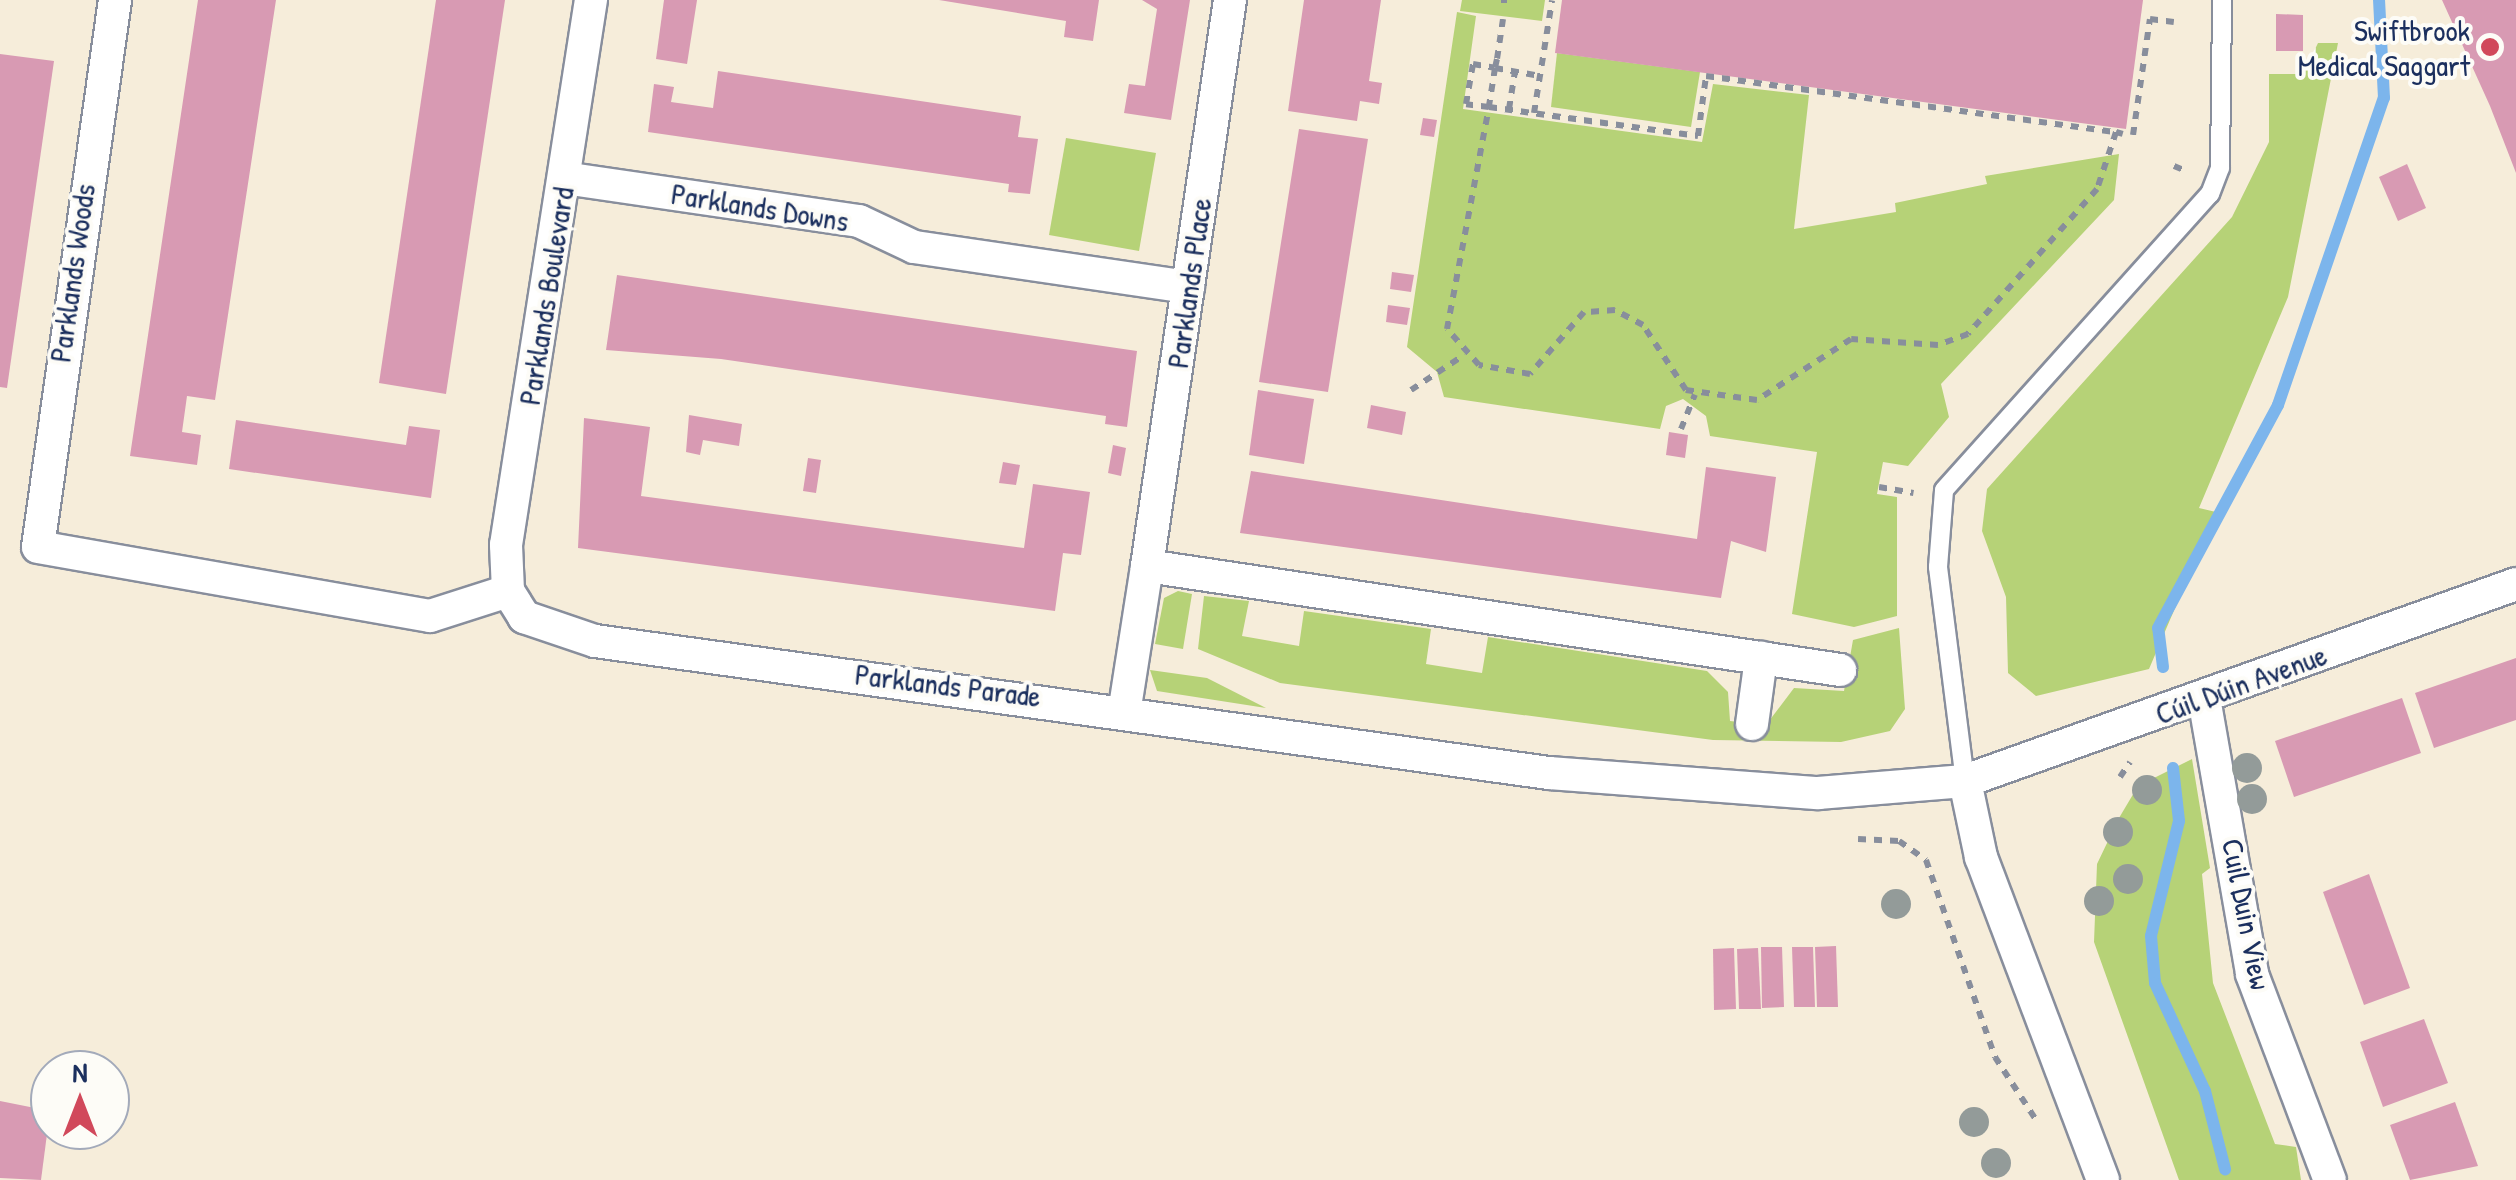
<!DOCTYPE html>
<html>
<head>
<meta charset="utf-8">
<style>
	body { margin:0 }
	#map { position:relative; width:2516px; height:1180px; overflow:hidden; background:#f6edda; font-family:"Patrick Hand",sans-serif }
	div>[style] { position:absolute }
	[style*='--x'] { left:calc(var(--x)*1px); top:calc(var(--y)*1px); width:calc(var(--w)*1px); rotate:calc(var(--a)*1deg) }
	.green>* { inset:0; background:#b6d277 }
	.stream>* { height:12px; margin:-6px; padding:0 6px; transform-origin:6px; border-radius:6px; background:#7cb5ec }
	.building>* { inset:0; background:#d89ab3 }
	.path>* { height:6px; margin-top:-3px; transform-origin:0; background:repeating-linear-gradient(90deg,#888e9c 0 8px,transparent 0 16px) }
	.roads { filter:drop-shadow(2px 0 #888e9c) drop-shadow(-2px 0 #888e9c) drop-shadow(0 2px #888e9c) drop-shadow(0 -2px #888e9c) }
	.lane>* { height:18px; margin:-9px; padding:0 9px; transform-origin:9px; border-radius:9px; background:#fff }
	.street>* { height:32px; margin:-16px; padding:0 16px; transform-origin:16px; border-radius:16px; background:#fff }
	.trees>* { width:30px; height:30px; margin:-15px; border-radius:50%; background:#939b99 }
	.dots>* { width:28px; height:28px; translate:-50% -50%; box-sizing:border-box; border:5px solid #fdfcf7; border-radius:50% }
	span { translate:-50% -50%; white-space:nowrap; text-align:center; line-height:1.15; -webkit-text-stroke:8px #fdfcf7; paint-order:stroke }
	.poi-label { font-size:30px; color:#1b2f5e }
	.right { translate:-100% -50%; text-align:right }
	.street-label { font-size:30px; color:#1b2f5e }
	.north { position:absolute; left:30px; top:1050px; width:100px; height:100px; box-sizing:border-box; background:#fdfcf7; border:2px solid #a3aaba; border-radius:50%; rotate:0deg; font-size:28px; font-weight:700; line-height:40px; text-align:center; color:#1b2f5e }
	.north::after { content:''; display:block; margin:auto; width:35px; height:45px; background:#d1495b; clip-path:polygon(50% 0,100% 100%,50% 72%,0 100%) }
</style>
</head>
<body>
<div id="map">
	<div class="green">
		<div style="clip-path:polygon(1462px 0,1545px 0,1542px 21px,1460px 11px)"></div>
		<div style="clip-path:polygon(1457px 12px,1476px 16px,1463px 109px,1702px 142px,1713px 84px,1809px 95px,1794px 229px,1896px 212px,1895px 203px,1987px 184px,1985px 176px,2119px 154px,2114px 200px,1941px 384px,1949px 417px,1908px 466px,1883px 462px,1877px 494px,1897px 497px,1897px 616px,1854px 627px,1792px 614px,1817px 452px,1710px 436px,1706px 416px,1683px 399px,1666px 406px,1660px 429px,1444px 397px,1437px 372px,1407px 347px)"></div>
		<div style="clip-path:polygon(2318px 43px,2338px 43px,2288px 297px,2199px 508px,2216px 512px,2149px 669px,2036px 696px,2008px 673px,2006px 597px,1982px 531px,1987px 489px,2232px 217px,2269px 142px,2269px 74px,2303px 74px)"></div>
		<div style="clip-path:polygon(1557px 53px,1700px 72px,1691px 127px,1551px 107px)"></div>
		<div style="clip-path:polygon(1066px 138px,1156px 153px,1139px 251px,1049px 235px)"></div>
		<div style="clip-path:polygon(1178px 591px,1192px 594px,1183px 649px,1155px 644px,1164px 598px)"></div>
		<div style="clip-path:polygon(1204px 596px,1249px 601px,1242px 636px,1299px 646px,1304px 611px,1431px 629px,1426px 664px,1482px 673px,1488px 637px,1707px 671px,1728px 692px,1730px 721px,1766px 725px,1794px 688px,1844px 691px,1853px 640px,1899px 628px,1905px 709px,1890px 731px,1841px 742px,1713px 740px,1280px 683px,1198px 649px)"></div>
		<div style="clip-path:polygon(1150px 670px,1207px 678px,1266px 708px,1157px 691px)"></div>
		<div style="clip-path:polygon(2192px 759px,2210px 868px,2202px 874px,2213px 983px,2275px 1144px,2296px 1147px,2301px 1180px,2179px 1180px,2094px 942px,2097px 864px,2119px 818px,2138px 786px)"></div>
	</div>
	<div class="stream">
		<div style="--x:2163;--y:667;--w:39;--a:-97"></div>
		<div style="--x:2158;--y:628;--w:253;--a:-61.7"></div>
		<div style="--x:2278;--y:405;--w:325;--a:-71"></div>
		<div style="--x:2384;--y:98;--w:98;--a:-92.9"></div>
		<div style="--x:2173;--y:768;--w:53;--a:83.5"></div>
		<div style="--x:2179;--y:821;--w:118;--a:103.7"></div>
		<div style="--x:2151;--y:936;--w:47;--a:85.1"></div>
		<div style="--x:2155;--y:983;--w:119;--a:65.2"></div>
		<div style="--x:2205;--y:1091;--w:81;--a:75.6"></div>
	</div>
	<div class="building">
		<div style="clip-path:polygon(198px 0,276px 0,215px 400px,187px 396px,182px 432px,201px 435px,197px 465px,130px 456px)"></div>
		<div style="clip-path:polygon(436px 0,505px 0,446px 394px,379px 383px)"></div>
		<div style="clip-path:polygon(664px 0,697px 0,687px 64px,656px 59px)"></div>
		<div style="clip-path:polygon(939px 0,1099px 0,1093px 41px,1064px 37px,1066px 21px)"></div>
		<div style="clip-path:polygon(1142px 0,1190px 0,1171px 120px,1124px 113px,1129px 84px,1145px 86px,1157px 9px)"></div>
		<div style="clip-path:polygon(1304px 0,1381px 0,1369px 81px,1382px 83px,1379px 104px,1360px 101px,1357px 121px,1288px 111px)"></div>
		<div style="clip-path:polygon(1562px 0,2143px 0,2126px 129px,1555px 53px)"></div>
		<div style="clip-path:polygon(2442px 0,2516px 0,2516px 173px,2490px 106px)"></div>
		<div style="clip-path:polygon(2276px 14px,2303px 15px,2303px 51px,2276px 51px)"></div>
		<div style="clip-path:polygon(0 54px,54px 61px,7px 388px,0 387px)"></div>
		<div style="clip-path:polygon(718px 71px,1021px 116px,1018px 137px,1038px 139px,1030px 194px,1008px 192px,1009px 184px,648px 132px,654px 84px,674px 87px,671px 102px,713px 108px)"></div>
		<div style="clip-path:polygon(1423px 118px,1437px 120px,1434px 137px,1420px 135px)"></div>
		<div style="clip-path:polygon(1299px 129px,1368px 139px,1328px 392px,1259px 382px)"></div>
		<div style="clip-path:polygon(2407px 164px,2426px 208px,2398px 221px,2379px 177px)"></div>
		<div style="clip-path:polygon(1392px 272px,1414px 275px,1411px 292px,1390px 289px)"></div>
		<div style="clip-path:polygon(617px 275px,1137px 351px,1127px 427px,1105px 424px,1106px 416px,721px 359px,606px 350px)"></div>
		<div style="clip-path:polygon(1388px 305px,1410px 308px,1407px 325px,1386px 322px)"></div>
		<div style="clip-path:polygon(1258px 390px,1314px 399px,1304px 464px,1249px 455px)"></div>
		<div style="clip-path:polygon(1371px 405px,1406px 412px,1402px 435px,1367px 428px)"></div>
		<div style="clip-path:polygon(689px 415px,742px 424px,739px 446px,703px 440px,700px 455px,686px 452px)"></div>
		<div style="clip-path:polygon(584px 418px,650px 427px,641px 496px,1024px 548px,1033px 484px,1090px 492px,1081px 555px,1063px 553px,1055px 611px,578px 548px)"></div>
		<div style="clip-path:polygon(236px 420px,406px 445px,409px 426px,440px 430px,431px 498px,229px 469px)"></div>
		<div style="clip-path:polygon(1669px 432px,1688px 435px,1685px 458px,1666px 455px)"></div>
		<div style="clip-path:polygon(1113px 445px,1126px 448px,1121px 476px,1108px 473px)"></div>
		<div style="clip-path:polygon(808px 458px,821px 460px,816px 493px,803px 491px)"></div>
		<div style="clip-path:polygon(1003px 462px,1020px 465px,1016px 485px,999px 483px)"></div>
		<div style="clip-path:polygon(1706px 467px,1776px 477px,1766px 552px,1731px 541px,1721px 598px,1240px 533px,1251px 471px,1697px 539px)"></div>
		<div style="clip-path:polygon(2516px 658px,2516px 720px,2434px 748px,2415px 693px)"></div>
		<div style="clip-path:polygon(2402px 698px,2421px 753px,2294px 797px,2275px 741px)"></div>
		<div style="clip-path:polygon(2369px 874px,2410px 988px,2364px 1005px,2323px 892px)"></div>
		<div style="clip-path:polygon(1836px 946px,1838px 1007px,1817px 1007px,1815px 947px)"></div>
		<div style="clip-path:polygon(1761px 947px,1782px 947px,1784px 1007px,1762px 1008px)"></div>
		<div style="clip-path:polygon(1792px 947px,1813px 947px,1815px 1007px,1794px 1007px)"></div>
		<div style="clip-path:polygon(1734px 948px,1736px 1009px,1714px 1010px,1713px 949px)"></div>
		<div style="clip-path:polygon(1758px 948px,1761px 1009px,1739px 1009px,1737px 949px)"></div>
		<div style="clip-path:polygon(2424px 1019px,2448px 1083px,2383px 1107px,2360px 1042px)"></div>
		<div style="clip-path:polygon(0 1101px,50px 1111px,41px 1180px,0 1178px)"></div>
		<div style="clip-path:polygon(2455px 1102px,2478px 1166px,2410px 1180px,2390px 1125px)"></div>
	</div>
	<div class="path">
		<div style="--x:1504;--y:3;--w:3;--a:-90"></div>
		<div style="--x:1503;--y:19;--w:40;--a:98.5"></div>
		<div style="--x:1497;--y:59;--w:9;--a:103"></div>
		<div style="--x:1495;--y:68;--w:39;--a:99"></div>
		<div style="--x:1489;--y:107;--w:23;--a:-173"></div>
		<div style="--x:1466;--y:104;--w:41;--a:-80.1"></div>
		<div style="--x:1473;--y:64;--w:22;--a:10"></div>
		<div style="--x:1495;--y:68;--w:46;--a:10.1"></div>
		<div style="--x:1509;--y:109;--w:38;--a:-81"></div>
		<div style="--x:1534;--y:113;--w:114;--a:-80.9"></div>
		<div style="--x:2116;--y:132;--w:60;--a:108.4"></div>
		<div style="--x:2097;--y:189;--w:194;--a:131.7"></div>
		<div style="--x:1968;--y:334;--w:32;--a:160"></div>
		<div style="--x:1938;--y:345;--w:87;--a:-176.1"></div>
		<div style="--x:1851;--y:339;--w:112;--a:147"></div>
		<div style="--x:1757;--y:400;--w:72;--a:-172"></div>
		<div style="--x:1686;--y:390;--w:78;--a:-123.5"></div>
		<div style="--x:1643;--y:325;--w:32;--a:-152"></div>
		<div style="--x:1615;--y:310;--w:31;--a:176"></div>
		<div style="--x:1584;--y:312;--w:82;--a:131.1"></div>
		<div style="--x:1530;--y:374;--w:52;--a:-170"></div>
		<div style="--x:1479;--y:365;--w:48;--a:-131.6"></div>
		<div style="--x:1447;--y:329;--w:226;--a:-79.3"></div>
		<div style="--x:1489;--y:107;--w:211;--a:7.9"></div>
		<div style="--x:1698;--y:136;--w:61;--a:-82.4"></div>
		<div style="--x:1706;--y:76;--w:414;--a:7.8"></div>
		<div style="--x:2116;--y:132;--w:7;--a:16"></div>
		<div style="--x:2133;--y:135;--w:117;--a:-81.7"></div>
		<div style="--x:2150;--y:19;--w:24;--a:7"></div>
		<div style="--x:2174;--y:166;--w:15;--a:23"></div>
		<div style="--x:1411;--y:390;--w:64;--a:-33.4"></div>
		<div style="--x:1681;--y:429;--w:37;--a:-68"></div>
		<div style="--x:1879;--y:487;--w:35;--a:10"></div>
		<div style="--x:2120;--y:777;--w:18;--a:-56"></div>
		<div style="--x:1858;--y:839;--w:41;--a:2.8"></div>
		<div style="--x:1899;--y:841;--w:33;--a:35"></div>
		<div style="--x:1926;--y:860;--w:209;--a:70.7"></div>
		<div style="--x:1995;--y:1057;--w:79;--a:56.9"></div>
	</div>
	<div class="roads">
		<div class="lane">
			<div style="--x:1965;--y:781;--w:216;--a:-97.2"></div>
			<div style="--x:1938;--y:567;--w:77;--a:-85.5"></div>
			<div style="--x:1944;--y:490;--w:398;--a:-48.1"></div>
			<div style="--x:2210;--y:194;--w:28;--a:-69"></div>
			<div style="--x:2220;--y:168;--w:168;--a:-89.3"></div>
		</div>
		<div class="street">
			<div style="--x:115;--y:0;--w:552;--a:98.01"></div>
			<div style="--x:38;--y:547;--w:398;--a:10"></div>
			<div style="--x:430;--y:616;--w:82;--a:-17.8"></div>
			<div style="--x:564;--y:178;--w:298;--a:8.3"></div>
			<div style="--x:859;--y:221;--w:61;--a:25.3"></div>
			<div style="--x:914;--y:247;--w:277;--a:8.3"></div>
			<div style="--x:1147;--y:566;--w:572;--a:-81.66"></div>
			<div style="--x:508;--y:591;--w:31;--a:58"></div>
			<div style="--x:524;--y:617;--w:75;--a:18.7"></div>
			<div style="--x:595;--y:641;--w:963;--a:7.88"></div>
			<div style="--x:1549;--y:773;--w:270;--a:4.3"></div>
			<div style="--x:1818;--y:793;--w:147;--a:-4.7"></div>
			<div style="--x:1965;--y:781;--w:585;--a:-19.67"></div>
			<div style="--x:508;--y:591;--w:46;--a:-92.5"></div>
			<div style="--x:506;--y:545;--w:552;--a:-81.14"></div>
			<div style="--x:2204;--y:698;--w:280;--a:80.1"></div>
			<div style="--x:2252;--y:974;--w:220;--a:69.3"></div>
			<div style="--x:1125;--y:707;--w:143;--a:-81.1"></div>
			<div style="--x:1147;--y:566;--w:701;--a:8.53"></div>
			<div style="--x:1752;--y:724;--w:67;--a:-82.2"></div>
			<div style="--x:1965;--y:781;--w:78;--a:78.1"></div>
			<div style="--x:1981;--y:857;--w:345;--a:69.3"></div>
		</div>
	</div>
	<div class="trees">
		<div style="left:2247px;top:768px"></div>
		<div style="left:2147px;top:790px"></div>
		<div style="left:2252px;top:799px"></div>
		<div style="left:2118px;top:832px"></div>
		<div style="left:2128px;top:879px"></div>
		<div style="left:2099px;top:901px"></div>
		<div style="left:1896px;top:904px"></div>
		<div style="left:1974px;top:1122px"></div>
		<div style="left:1996px;top:1163px"></div>
	</div>
	<div class="dots">
		<div style="left:2490px;top:47px;background:#d1495b"></div>
	</div>
	<div class="poi-label">
		<span class="right" style="left:2470px;top:47px">Swiftbrook<br>Medical Saggart</span>
	</div>
	<div class="street-label">
		<span style="left:760px;top:207px;rotate:9deg">Parklands Downs</span>
		<span style="left:72px;top:273px;rotate:-82deg">Parklands Woods</span>
		<span style="left:1189px;top:283px;rotate:-82deg">Parklands Place</span>
		<span style="left:546px;top:296px;rotate:-81deg">Parklands Boulevard</span>
		<span style="left:2241px;top:684px;rotate:-20deg">Cúil Dúin Avenue</span>
		<span style="left:948px;top:685px;rotate:7deg">Parklands Parade</span>
		<span style="left:2247px;top:914px;rotate:79deg">Cuil Duin View</span>
	</div>
	<div class="north">N</div>
</div>
</body>
</html>
